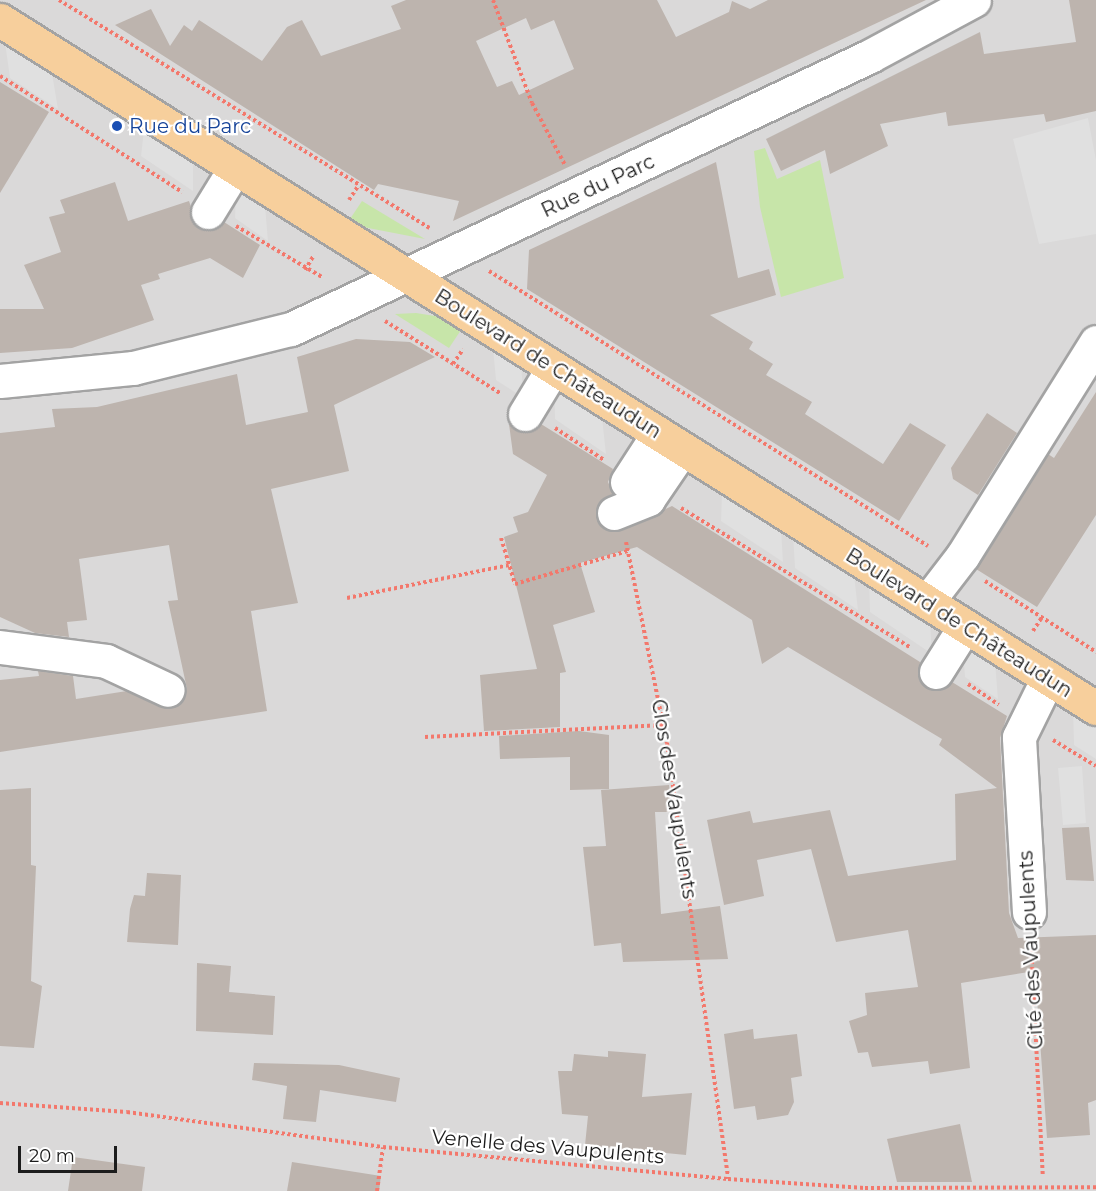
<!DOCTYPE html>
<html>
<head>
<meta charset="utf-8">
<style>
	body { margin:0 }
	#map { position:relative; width:1096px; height:1191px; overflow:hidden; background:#ede9e2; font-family:Montserrat,sans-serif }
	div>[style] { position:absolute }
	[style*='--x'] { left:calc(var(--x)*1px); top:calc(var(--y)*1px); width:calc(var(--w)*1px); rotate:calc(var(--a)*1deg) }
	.residential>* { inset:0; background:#dad9d9 }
	.grass>* { inset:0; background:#c7e5a9 }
	.parking>* { inset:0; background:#e0e0e0 }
	.building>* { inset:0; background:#bdb4ae }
	.path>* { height:4px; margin-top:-2px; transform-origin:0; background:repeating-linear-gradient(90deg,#f3786c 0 3px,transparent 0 6px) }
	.roads { filter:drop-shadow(2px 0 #a3a3a3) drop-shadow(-2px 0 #a3a3a3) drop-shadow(0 2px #a3a3a3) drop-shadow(0 -2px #a3a3a3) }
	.minor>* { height:33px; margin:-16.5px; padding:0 16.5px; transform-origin:16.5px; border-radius:16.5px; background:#fff }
	.major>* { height:33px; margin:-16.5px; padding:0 16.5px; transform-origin:16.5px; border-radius:16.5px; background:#f7cf9c }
	.dots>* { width:16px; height:16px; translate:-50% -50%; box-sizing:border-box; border:3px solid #fff; border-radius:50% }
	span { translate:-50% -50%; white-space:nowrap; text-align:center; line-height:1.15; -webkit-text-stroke:4.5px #fff; paint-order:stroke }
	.transit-label { font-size:20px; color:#164399 }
	.left { translate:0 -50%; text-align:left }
	.street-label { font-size:20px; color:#1c1c1c }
	.scale { position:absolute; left:18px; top:1146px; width:99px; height:27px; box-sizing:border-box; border:3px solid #1c1c1c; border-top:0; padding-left:8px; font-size:18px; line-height:21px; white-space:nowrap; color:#1c1c1c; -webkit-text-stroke:4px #fff; paint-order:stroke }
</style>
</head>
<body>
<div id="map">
	<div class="residential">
		<div style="clip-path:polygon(0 0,1096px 0,1096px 1191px,0 1191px)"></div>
	</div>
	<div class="grass">
		<div style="clip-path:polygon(765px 148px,777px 179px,820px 160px,844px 278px,781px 297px,760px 207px,754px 151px)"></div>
		<div style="clip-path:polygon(362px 201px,425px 239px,363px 227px,350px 219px)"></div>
		<div style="clip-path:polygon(416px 313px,441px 317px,461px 330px,449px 348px,395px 314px)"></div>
	</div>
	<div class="parking">
		<div style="clip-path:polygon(5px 43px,52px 73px,58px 109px,10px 78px)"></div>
		<div style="clip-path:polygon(1088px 118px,1096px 160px,1096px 234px,1039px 244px,1013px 139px)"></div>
		<div style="clip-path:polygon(144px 129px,193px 160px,193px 191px,141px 156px)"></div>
		<div style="clip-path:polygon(236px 187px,265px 205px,268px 241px,235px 218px)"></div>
		<div style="clip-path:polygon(493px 349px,521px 366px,524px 398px,496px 380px)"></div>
		<div style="clip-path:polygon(554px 387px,602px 417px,606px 454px,555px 419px)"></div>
		<div style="clip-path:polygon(722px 491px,781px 528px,783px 562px,721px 521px)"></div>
		<div style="clip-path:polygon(793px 536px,854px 574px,858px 610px,795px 568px)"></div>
		<div style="clip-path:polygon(869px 582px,930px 621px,932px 654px,870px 612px)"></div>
		<div style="clip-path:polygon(962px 640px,995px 661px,998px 699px,965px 677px)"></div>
		<div style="clip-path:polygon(1073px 711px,1096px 725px,1096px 759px,1074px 745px)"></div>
		<div style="clip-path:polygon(1082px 766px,1086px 823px,1063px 825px,1058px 768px)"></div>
	</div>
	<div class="building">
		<div style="clip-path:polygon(evenodd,406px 0,657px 0,676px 37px,729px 12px,732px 1px,750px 9px,768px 0,926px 0,453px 221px,459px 201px,378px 184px,374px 190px,115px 25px,151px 9px,170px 46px,184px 25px,192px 31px,199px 20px,262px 61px,287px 27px,302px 20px,321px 56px,401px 29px,391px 6px,406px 0,526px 18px,531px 30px,554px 20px,574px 69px,519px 95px,512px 81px,497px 87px,476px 41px,526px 18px)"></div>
		<div style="clip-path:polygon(1069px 0,1096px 0,1096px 111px,1046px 122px,1044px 114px,948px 126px,946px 112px,880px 124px,888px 146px,830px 174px,825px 150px,781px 171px,766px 139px,980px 32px,984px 54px,1076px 42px)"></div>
		<div style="clip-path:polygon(0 82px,49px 112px,0 193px)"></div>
		<div style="clip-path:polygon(716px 162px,738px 278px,769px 269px,776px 295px,710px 315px,753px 342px,749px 349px,773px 364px,766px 375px,812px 402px,805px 414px,883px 464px,910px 423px,946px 445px,899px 521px,527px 289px,529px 250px)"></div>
		<div style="clip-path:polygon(115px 182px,128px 221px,189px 201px,198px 228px,208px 231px,224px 222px,260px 245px,243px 278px,210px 258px,158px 274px,160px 279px,141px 285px,154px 320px,72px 348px,0 353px,0 309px,44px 309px,24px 265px,61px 252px,49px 217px,65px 213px,60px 200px)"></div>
		<div style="clip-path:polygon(356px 339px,410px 342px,435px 357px,334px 405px,349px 471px,271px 489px,298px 603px,251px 611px,267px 711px,0 752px,0 680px,39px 676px,38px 671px,73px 676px,76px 699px,127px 691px,169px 709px,179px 705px,187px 689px,168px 601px,178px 600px,169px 545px,79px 559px,87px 620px,67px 622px,69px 637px,35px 633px,0 617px,0 433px,55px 427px,52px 409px,97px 407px,237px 374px,246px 425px,308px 412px,297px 357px)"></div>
		<div style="clip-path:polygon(1096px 392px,1096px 515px,1037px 607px,976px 569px,1048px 454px,1054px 458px)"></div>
		<div style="clip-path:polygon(987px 413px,1017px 433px,978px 495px,953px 479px,951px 468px)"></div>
		<div style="clip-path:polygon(509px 424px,525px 433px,541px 424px,613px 469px,608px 482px,613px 493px,596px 510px,603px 528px,621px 530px,672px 506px,920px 662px,919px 680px,927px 688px,944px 689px,952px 682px,1007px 716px,1000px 738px,1009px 913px,1018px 938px,1096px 935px,1096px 1100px,1088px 1103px,1090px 1135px,1047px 1138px,1035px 971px,961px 983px,970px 1068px,930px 1074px,928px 1061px,872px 1067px,868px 1052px,858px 1053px,849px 1021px,867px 1015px,865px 993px,918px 987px,908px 930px,836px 942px,811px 849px,757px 860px,764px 896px,724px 905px,707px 820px,750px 811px,753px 823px,830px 810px,848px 876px,956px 860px,955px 794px,997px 788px,939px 745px,942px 739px,788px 647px,762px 664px,752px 620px,637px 547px,580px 563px,595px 612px,553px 625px,566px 672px,560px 673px,560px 727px,484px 731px,480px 675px,537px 669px,504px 537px,518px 532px,513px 517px,528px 512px,547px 475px,513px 454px)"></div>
		<div style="clip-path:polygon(579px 731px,609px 735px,609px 789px,570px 790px,570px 757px,500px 759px,499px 736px)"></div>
		<div style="clip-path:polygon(669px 785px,672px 812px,655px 812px,661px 914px,720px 906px,728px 959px,623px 962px,621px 943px,594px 946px,583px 847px,606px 846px,601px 790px)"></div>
		<div style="clip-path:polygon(31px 788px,31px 865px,36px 866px,31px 981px,42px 986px,34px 1048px,0 1046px,0 790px)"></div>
		<div style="clip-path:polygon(1089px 827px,1094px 881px,1066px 880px,1062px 828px)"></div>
		<div style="clip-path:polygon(147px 873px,181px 875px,178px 945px,127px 942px,130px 909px,134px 895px,145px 896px)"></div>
		<div style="clip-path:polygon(197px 963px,231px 966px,229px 992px,275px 996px,273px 1035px,196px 1031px)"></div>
		<div style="clip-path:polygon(753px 1029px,754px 1039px,797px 1034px,802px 1076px,791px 1078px,794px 1102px,788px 1115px,757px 1120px,755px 1106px,734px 1109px,724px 1034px)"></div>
		<div style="clip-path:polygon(608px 1051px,646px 1054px,642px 1097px,692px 1093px,686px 1155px,585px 1145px,588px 1116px,562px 1114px,558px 1071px,572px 1071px,574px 1054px,608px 1057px)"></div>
		<div style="clip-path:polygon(254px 1063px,339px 1065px,400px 1078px,396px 1102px,320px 1090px,316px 1122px,283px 1119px,287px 1086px,252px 1080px)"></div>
		<div style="clip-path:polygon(960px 1124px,972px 1182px,897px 1182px,887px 1139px)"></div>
		<div style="clip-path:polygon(73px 1157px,145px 1167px,142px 1191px,68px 1191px)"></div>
		<div style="clip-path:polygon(292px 1162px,381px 1176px,379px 1191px,287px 1191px)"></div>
	</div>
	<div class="path">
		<div style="--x:59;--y:0;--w:435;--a:31.6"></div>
		<div style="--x:493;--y:0;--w:110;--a:69.3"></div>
		<div style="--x:532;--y:103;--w:70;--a:62"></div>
		<div style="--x:0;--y:76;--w:216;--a:32.5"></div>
		<div style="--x:349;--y:200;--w:17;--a:-57"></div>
		<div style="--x:236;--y:226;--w:100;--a:30.7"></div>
		<div style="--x:305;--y:270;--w:17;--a:-59"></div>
		<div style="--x:489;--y:271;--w:518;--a:32.06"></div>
		<div style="--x:385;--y:321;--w:136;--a:32.1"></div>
		<div style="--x:453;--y:364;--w:18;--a:-56"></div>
		<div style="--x:555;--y:428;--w:59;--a:33.1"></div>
		<div style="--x:681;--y:508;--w:269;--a:31.3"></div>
		<div style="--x:501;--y:538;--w:48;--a:73.1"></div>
		<div style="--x:515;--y:584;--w:118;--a:-16.3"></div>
		<div style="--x:626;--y:542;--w:205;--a:78.5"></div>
		<div style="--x:667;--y:743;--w:440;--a:82"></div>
		<div style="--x:985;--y:581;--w:132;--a:32.6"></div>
		<div style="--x:347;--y:598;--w:165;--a:-11.5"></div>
		<div style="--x:1033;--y:631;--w:17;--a:-57"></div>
		<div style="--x:968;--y:684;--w:37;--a:34"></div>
		<div style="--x:425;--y:737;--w:239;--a:-2.9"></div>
		<div style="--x:1053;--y:740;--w:50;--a:31.2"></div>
		<div style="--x:1031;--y:943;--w:234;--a:87.1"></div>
		<div style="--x:0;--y:1103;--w:127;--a:4.1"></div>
		<div style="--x:127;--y:1112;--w:258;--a:7.8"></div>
		<div style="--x:383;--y:1147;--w:346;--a:5.3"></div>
		<div style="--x:728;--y:1179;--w:137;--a:3.8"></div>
		<div style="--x:865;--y:1188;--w:231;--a:-0.2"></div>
		<div style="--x:377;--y:1191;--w:44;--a:-82.2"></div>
	</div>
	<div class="roads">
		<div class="minor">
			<div style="--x:208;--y:212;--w:52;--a:-58.5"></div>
			<div style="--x:0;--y:381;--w:134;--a:-5.6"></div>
			<div style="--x:133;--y:368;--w:163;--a:-13.9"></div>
			<div style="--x:291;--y:329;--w:640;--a:-25.24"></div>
			<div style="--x:870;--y:56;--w:118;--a:-28.3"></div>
			<div style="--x:525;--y:414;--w:54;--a:-58.7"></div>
			<div style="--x:627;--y:482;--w:57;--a:-57.1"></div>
			<div style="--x:614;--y:513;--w:37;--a:-22"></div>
			<div style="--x:648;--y:499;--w:60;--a:-55.8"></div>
			<div style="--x:927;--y:602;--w:59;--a:-52.5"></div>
			<div style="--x:963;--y:555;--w:251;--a:-58"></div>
			<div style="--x:0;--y:647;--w:107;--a:7.5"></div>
			<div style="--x:106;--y:661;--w:68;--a:25.1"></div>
			<div style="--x:936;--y:672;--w:54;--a:-57.8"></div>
			<div style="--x:1029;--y:912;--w:175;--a:-93.3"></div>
			<div style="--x:1019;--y:737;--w:66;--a:-63.8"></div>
		</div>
		<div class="major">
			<div style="--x:0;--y:20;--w:1294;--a:32.12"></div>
		</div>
	</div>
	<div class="dots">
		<div style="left:117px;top:126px;background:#1a4fb4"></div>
	</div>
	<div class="transit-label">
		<span class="left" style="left:129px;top:126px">Rue du Parc</span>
	</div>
	<div class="street-label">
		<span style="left:598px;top:186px;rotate:-25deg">Rue du Parc</span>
		<span style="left:548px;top:364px;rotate:32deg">Boulevard de Châteaudun</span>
		<span style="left:959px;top:623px;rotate:32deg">Boulevard de Châteaudun</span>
		<span style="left:674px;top:799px;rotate:81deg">Clos des Vaupulents</span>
		<span style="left:1031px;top:950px;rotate:-93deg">Cité des Vaupulents</span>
		<span style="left:548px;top:1147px;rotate:5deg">Venelle des Vaupulents</span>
	</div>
	<div class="scale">20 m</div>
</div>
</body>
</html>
